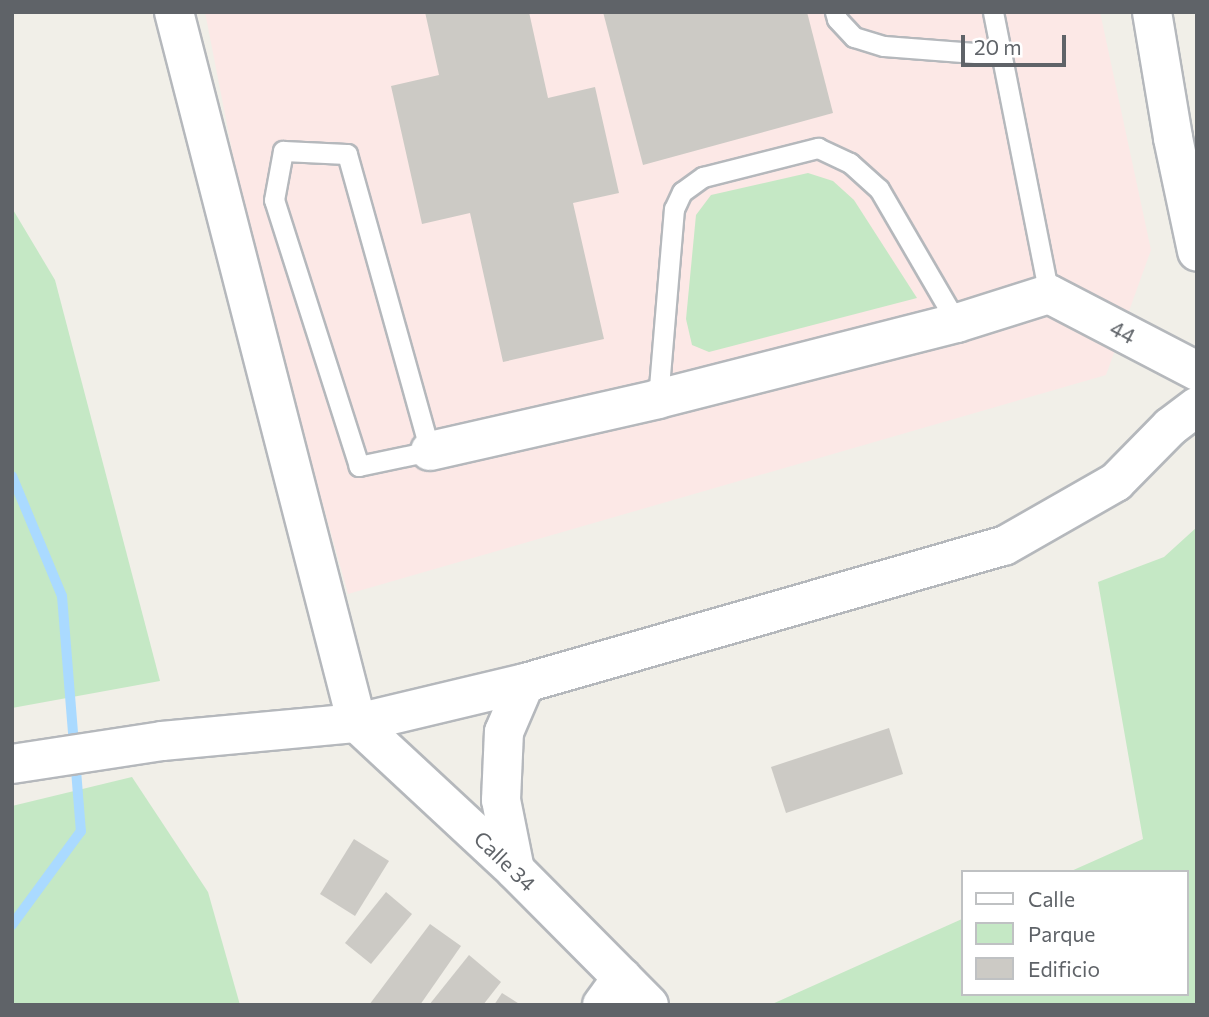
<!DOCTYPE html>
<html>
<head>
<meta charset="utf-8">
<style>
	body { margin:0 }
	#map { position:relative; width:1209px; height:1017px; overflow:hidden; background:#f1efe8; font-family:Commissioner,sans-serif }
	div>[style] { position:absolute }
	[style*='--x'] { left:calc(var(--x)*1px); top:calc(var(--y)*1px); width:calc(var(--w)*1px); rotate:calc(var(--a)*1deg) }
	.medical>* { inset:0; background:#fce8e6 }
	.green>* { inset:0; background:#c5e8c5 }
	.stream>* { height:10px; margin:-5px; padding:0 5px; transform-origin:5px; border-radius:5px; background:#aadaff }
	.building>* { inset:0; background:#cccac5 }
	.roads { filter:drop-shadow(2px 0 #b5b8bc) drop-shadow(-2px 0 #b5b8bc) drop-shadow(0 2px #b5b8bc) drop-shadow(0 -2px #b5b8bc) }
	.lane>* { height:19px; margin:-9.5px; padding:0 9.5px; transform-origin:9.5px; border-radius:9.5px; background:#fff }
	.street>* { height:38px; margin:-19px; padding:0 19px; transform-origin:19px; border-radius:19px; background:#fff }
	.secondary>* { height:38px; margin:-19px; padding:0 19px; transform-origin:19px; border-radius:19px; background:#fff }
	span { translate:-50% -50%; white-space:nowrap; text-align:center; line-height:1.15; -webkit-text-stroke:6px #fff; paint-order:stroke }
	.street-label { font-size:21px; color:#5f6368 }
	.frame { position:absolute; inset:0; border:14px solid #5f6368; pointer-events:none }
	.legend { position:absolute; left:961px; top:870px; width:228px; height:126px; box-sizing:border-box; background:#fff; border:2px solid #bfc1c3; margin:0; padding:9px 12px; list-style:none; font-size:21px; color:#5f6368 }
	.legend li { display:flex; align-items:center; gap:14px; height:35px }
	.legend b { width:35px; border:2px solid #bfc1c3 }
	.scale { position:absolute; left:961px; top:35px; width:105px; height:32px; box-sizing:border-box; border:4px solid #5f6368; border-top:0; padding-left:9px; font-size:21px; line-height:24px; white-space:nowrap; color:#5f6368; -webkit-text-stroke:5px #fff; paint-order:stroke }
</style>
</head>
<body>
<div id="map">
	<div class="medical">
		<div style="clip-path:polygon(205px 12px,1100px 12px,1151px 250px,1106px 375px,348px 594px,251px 248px)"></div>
	</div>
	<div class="green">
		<div style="clip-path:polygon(808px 173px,833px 181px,854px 200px,917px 298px,709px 352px,692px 345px,686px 319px,696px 215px,711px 195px)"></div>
		<div style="clip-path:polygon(12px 208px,55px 280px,160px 681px,12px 708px)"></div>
		<div style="clip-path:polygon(1197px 527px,1197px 1005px,770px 1005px,962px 919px,962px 994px,1186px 994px,1186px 872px,1069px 872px,1143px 839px,1098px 582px,1164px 557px)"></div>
		<div style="clip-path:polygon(132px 777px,208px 892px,240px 1005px,12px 1005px,12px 806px)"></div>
	</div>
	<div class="stream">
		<div style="--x:12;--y:476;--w:130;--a:67.4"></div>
		<div style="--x:62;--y:596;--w:236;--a:85.4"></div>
		<div style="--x:81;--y:831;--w:117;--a:126.3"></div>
	</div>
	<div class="building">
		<div style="clip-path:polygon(425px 12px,529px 12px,548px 98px,595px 87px,619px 193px,573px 203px,604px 339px,503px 362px,470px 213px,422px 224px,391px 86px,439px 75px)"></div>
		<div style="clip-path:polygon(603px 12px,807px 12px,833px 113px,643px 165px)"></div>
		<div style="clip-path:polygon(889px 728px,903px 774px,786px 813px,771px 767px)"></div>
		<div style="clip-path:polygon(354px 839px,389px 861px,355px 916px,320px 894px)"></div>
		<div style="clip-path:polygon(386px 892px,412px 914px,371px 964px,345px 943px)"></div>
		<div style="clip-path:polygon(430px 924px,461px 946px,420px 1005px,369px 1005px)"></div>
		<div style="clip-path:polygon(469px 955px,501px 982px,483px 1005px,429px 1005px)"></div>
		<div style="clip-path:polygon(502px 993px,521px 1005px,494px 1005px)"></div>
	</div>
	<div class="roads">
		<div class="lane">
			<div style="--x:835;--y:12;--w:7;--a:74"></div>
			<div style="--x:837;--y:19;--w:25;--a:47"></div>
			<div style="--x:854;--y:37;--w:31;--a:17"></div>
			<div style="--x:884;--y:46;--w:117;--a:4.4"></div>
			<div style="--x:993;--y:12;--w:288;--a:78.8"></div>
			<div style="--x:283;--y:151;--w:64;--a:2.7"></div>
			<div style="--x:347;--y:154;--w:308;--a:74.4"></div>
			<div style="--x:430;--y:451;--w:73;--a:168.1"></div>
			<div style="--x:359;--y:466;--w:279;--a:-107.7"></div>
			<div style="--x:274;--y:200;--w:50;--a:-79.6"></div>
			<div style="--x:658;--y:399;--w:191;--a:-85.2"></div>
			<div style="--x:674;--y:209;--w:19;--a:-65"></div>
			<div style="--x:682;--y:192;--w:26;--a:-36"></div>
			<div style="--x:703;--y:177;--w:119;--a:-14.2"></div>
			<div style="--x:818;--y:148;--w:35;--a:25"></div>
			<div style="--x:850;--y:163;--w:39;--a:42"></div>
			<div style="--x:879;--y:189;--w:155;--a:59.8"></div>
		</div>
		<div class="street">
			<div style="--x:174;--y:12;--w:734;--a:75.57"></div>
			<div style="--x:1152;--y:12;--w:128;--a:80.5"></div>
			<div style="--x:1173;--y:138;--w:116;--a:78"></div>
			<div style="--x:430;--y:451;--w:234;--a:-12.8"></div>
			<div style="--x:658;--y:399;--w:309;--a:-14.3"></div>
			<div style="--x:957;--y:323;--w:96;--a:-17.5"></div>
			<div style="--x:1049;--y:294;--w:167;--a:27.5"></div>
			<div style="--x:602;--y:1005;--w:34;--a:-54"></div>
		</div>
		<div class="secondary">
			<div style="--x:357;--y:723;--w:216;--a:42.9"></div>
			<div style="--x:515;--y:870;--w:190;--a:45.2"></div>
			<div style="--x:12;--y:764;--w:152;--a:-8.7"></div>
			<div style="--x:162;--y:741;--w:196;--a:-5.3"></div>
			<div style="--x:357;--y:723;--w:173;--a:-13.4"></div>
			<div style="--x:525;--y:683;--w:498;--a:-16"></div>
			<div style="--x:1004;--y:546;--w:129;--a:-29.7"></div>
			<div style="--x:1116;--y:482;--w:77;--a:-45.5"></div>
			<div style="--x:1170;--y:427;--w:34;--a:-37"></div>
			<div style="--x:515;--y:870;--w:71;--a:-101.3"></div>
			<div style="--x:501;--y:800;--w:68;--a:-87.5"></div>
			<div style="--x:504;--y:732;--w:53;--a:-66.8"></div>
		</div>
	</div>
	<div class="street-label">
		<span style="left:1123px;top:332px;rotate:28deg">44</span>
		<span style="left:505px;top:861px;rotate:44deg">Calle 34</span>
	</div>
	<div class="frame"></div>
	<ul class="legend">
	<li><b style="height:9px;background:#fff"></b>Calle</li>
	<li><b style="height:19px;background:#c5e8c5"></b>Parque</li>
	<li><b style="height:19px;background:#cccac5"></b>Edificio</li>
	</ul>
	<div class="scale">20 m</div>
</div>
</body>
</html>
